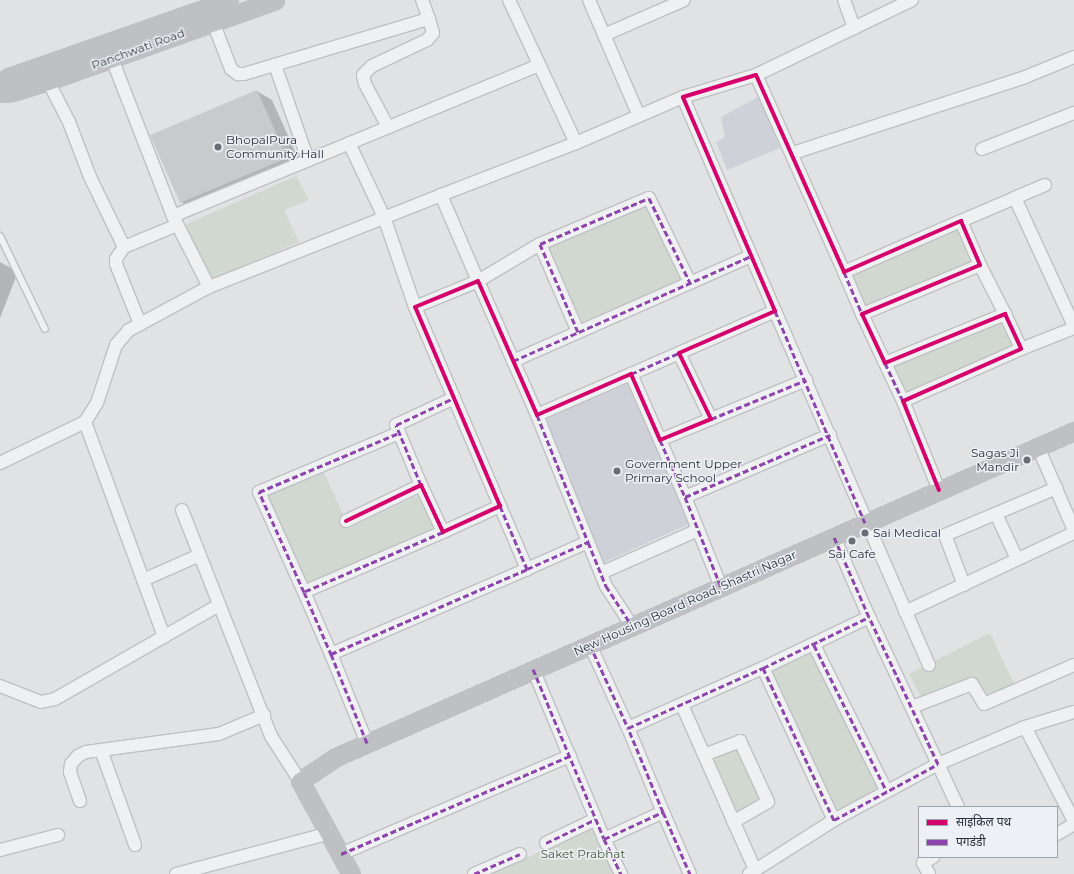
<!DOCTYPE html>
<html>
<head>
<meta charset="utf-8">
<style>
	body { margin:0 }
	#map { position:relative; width:1074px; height:874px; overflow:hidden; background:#e0e2e4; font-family:Montserrat,"Noto Sans Devanagari",sans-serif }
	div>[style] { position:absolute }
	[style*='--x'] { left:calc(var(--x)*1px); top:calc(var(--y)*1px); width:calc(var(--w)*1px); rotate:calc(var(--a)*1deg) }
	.built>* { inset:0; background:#ced1d7 }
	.green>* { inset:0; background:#d1d8d0 }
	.shadow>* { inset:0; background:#0003 }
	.building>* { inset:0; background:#c8cacc }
	.roads { filter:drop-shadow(1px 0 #bec0c2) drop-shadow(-1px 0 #bec0c2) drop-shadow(0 1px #bec0c2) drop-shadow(0 -1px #bec0c2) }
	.lane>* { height:6px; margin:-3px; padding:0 3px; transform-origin:3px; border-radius:3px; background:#eff0f1 }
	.street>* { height:12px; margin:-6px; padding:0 6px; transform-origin:6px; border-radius:6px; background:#eff0f1 }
	.secondary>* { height:17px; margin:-8.5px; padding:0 8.5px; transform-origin:8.5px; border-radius:8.5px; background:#bec0c4 }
	.quiet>* { height:3px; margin-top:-1.5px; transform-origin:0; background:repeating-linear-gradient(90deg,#8e44ad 0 6px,transparent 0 9px) }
	.cycleway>* { height:4px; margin:-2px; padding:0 2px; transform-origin:2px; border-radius:2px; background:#d6006c }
	.dots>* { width:11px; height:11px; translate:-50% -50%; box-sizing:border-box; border:2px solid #edf0f4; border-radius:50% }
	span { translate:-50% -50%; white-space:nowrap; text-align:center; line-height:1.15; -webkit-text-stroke:3px #edf0f4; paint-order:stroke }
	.street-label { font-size:12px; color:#29303b }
	.poi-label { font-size:12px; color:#29303b }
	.left { translate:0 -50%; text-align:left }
	.right { translate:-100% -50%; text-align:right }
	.park-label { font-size:12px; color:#3e5537 }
	.legend { position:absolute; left:918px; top:806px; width:140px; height:52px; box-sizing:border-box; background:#edf0f4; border:1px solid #9fa3aa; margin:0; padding:5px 7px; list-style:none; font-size:12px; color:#29303b }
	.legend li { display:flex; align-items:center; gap:8px; height:20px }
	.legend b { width:20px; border:1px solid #9fa3aa }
</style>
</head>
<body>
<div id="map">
	<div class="built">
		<div style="clip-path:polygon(760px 96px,780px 148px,727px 170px,716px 142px,725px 137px,721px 117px)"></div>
		<div style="clip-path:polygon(629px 383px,689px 524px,603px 563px,546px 418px)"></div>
	</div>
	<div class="green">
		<div style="clip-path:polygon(296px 176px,309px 200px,284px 210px,299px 242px,209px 281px,182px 226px)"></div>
		<div style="clip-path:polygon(645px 205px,683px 280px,582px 322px,548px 248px)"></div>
		<div style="clip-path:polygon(959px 227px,975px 263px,868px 308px,850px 273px)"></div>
		<div style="clip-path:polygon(1003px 320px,1015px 348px,906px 394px,891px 365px)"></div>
		<div style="clip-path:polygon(321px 466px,349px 528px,421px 494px,437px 530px,307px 586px,266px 494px)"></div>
		<div style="clip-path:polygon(990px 633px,1015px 686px,985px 697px,974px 677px,923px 700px,909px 674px)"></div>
		<div style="clip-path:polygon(811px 653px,878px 787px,838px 812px,765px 675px)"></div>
		<div style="clip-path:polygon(738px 745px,761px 803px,734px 815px,707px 757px)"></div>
		<div style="clip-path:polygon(593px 827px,614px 874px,491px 874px)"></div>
	</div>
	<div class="shadow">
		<div style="clip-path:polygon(257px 91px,272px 100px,302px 167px,196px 211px,181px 202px)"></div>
		<div style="clip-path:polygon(0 262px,18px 272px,0 318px)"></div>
	</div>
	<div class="building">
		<div style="clip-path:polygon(257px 90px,287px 158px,180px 203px,150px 135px)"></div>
	</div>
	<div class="roads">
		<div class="lane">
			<div style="--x:0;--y:236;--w:103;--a:64.2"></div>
		</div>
		<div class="street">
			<div style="--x:509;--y:0;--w:158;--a:64.9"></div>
			<div style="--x:589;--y:0;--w:126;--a:66.7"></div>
			<div style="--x:844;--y:0;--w:30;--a:70"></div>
			<div style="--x:213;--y:22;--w:50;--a:69"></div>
			<div style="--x:231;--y:69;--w:9;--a:36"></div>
			<div style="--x:238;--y:74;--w:6;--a:0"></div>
			<div style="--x:244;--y:74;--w:193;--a:-16.6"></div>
			<div style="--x:429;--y:19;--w:20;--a:-110"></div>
			<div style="--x:604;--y:35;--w:87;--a:-23.6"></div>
			<div style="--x:109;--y:51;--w:177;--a:68.8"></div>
			<div style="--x:173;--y:216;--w:80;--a:63.1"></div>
			<div style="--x:275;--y:65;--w:101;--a:70.8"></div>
			<div style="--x:756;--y:75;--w:173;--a:-25.7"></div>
			<div style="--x:48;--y:81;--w:46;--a:62.9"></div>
			<div style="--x:69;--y:122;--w:59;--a:69.1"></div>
			<div style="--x:90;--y:177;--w:78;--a:64.1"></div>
			<div style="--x:124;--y:247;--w:57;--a:-22.5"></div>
			<div style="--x:388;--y:127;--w:49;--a:-118.1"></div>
			<div style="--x:365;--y:84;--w:9;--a:-103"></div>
			<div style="--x:363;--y:75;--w:13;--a:-45"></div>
			<div style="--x:372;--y:66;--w:61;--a:-25.3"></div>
			<div style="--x:427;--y:40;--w:9;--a:-49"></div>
			<div style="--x:433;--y:33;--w:15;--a:-106"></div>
			<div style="--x:349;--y:143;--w:82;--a:64.7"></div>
			<div style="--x:384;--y:217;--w:95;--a:71"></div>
			<div style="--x:982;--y:149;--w:99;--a:-21.4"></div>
			<div style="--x:793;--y:153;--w:244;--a:-18.1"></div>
			<div style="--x:1025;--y:77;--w:53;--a:-22.2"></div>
			<div style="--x:1045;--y:185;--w:33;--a:157"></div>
			<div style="--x:1015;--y:198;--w:141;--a:65.3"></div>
			<div style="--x:173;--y:216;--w:396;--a:-22.4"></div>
			<div style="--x:961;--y:221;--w:59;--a:-23.1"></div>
			<div style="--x:540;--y:244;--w:72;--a:149.2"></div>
			<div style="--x:478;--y:281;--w:94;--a:-113.3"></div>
			<div style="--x:441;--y:195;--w:145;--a:-21.1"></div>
			<div style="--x:576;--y:143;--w:116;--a:-23.3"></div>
			<div style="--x:124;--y:247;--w:14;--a:124"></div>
			<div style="--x:116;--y:259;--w:5;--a:90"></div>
			<div style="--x:116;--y:264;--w:65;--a:68.2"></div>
			<div style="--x:980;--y:265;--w:55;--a:63"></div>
			<div style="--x:844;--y:272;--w:46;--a:66.8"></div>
			<div style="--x:775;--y:311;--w:386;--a:66.5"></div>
			<div style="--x:578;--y:332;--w:96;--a:-113.4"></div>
			<div style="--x:540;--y:244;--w:118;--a:-22.9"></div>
			<div style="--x:649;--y:198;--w:94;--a:64.2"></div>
			<div style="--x:1021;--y:349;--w:57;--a:-21.6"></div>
			<div style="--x:513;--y:361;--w:260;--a:-23.8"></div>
			<div style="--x:885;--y:363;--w:42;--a:64.7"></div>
			<div style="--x:631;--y:374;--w:52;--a:-23.6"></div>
			<div style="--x:537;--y:415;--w:137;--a:68.1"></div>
			<div style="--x:711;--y:419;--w:103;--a:-22.3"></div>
			<div style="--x:85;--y:422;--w:229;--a:69.8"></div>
			<div style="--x:660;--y:440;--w:62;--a:66.3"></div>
			<div style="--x:685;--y:497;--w:158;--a:-23.2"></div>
			<div style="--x:1038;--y:447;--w:90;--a:66.6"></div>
			<div style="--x:0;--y:463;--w:94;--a:-25.8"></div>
			<div style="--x:85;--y:422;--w:22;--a:-58"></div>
			<div style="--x:97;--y:403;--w:61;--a:-71.9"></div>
			<div style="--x:116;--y:345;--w:20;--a:-49"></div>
			<div style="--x:129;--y:330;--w:91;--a:-28.3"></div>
			<div style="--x:209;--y:287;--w:250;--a:-21.6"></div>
			<div style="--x:421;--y:485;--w:65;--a:-112.6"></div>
			<div style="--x:396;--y:425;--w:64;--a:-25"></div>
			<div style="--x:685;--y:497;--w:97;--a:68.2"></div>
			<div style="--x:500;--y:506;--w:69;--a:66.8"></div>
			<div style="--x:527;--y:569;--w:67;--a:-23.9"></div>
			<div style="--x:588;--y:542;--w:48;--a:67.8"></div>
			<div style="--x:606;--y:586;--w:48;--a:57"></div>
			<div style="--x:182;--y:510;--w:243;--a:68.5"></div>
			<div style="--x:271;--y:736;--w:54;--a:57.2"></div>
			<div style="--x:996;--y:514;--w:50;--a:65"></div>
			<div style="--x:346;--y:521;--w:83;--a:-25.6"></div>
			<div style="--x:421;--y:485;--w:52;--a:64.9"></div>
			<div style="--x:443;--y:532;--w:63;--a:-24.5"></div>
			<div style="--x:500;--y:506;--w:216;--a:-113.1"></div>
			<div style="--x:415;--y:307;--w:68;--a:-22.4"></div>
			<div style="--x:478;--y:281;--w:146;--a:66.2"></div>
			<div style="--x:537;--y:415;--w:103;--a:-23.6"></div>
			<div style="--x:631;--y:374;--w:72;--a:66.3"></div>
			<div style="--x:660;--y:440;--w:55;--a:-22.4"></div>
			<div style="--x:711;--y:419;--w:73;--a:-115.9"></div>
			<div style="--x:679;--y:353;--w:105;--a:-23.6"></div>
			<div style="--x:775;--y:311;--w:233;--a:-113.3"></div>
			<div style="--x:683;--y:97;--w:76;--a:-16.8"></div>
			<div style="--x:756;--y:75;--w:216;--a:65.9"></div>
			<div style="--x:844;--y:272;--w:128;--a:-23.6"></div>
			<div style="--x:961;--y:221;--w:48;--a:66.6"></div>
			<div style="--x:980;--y:265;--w:128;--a:157.4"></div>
			<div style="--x:862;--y:314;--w:54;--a:64.9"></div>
			<div style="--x:885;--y:363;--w:130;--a:-22.2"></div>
			<div style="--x:1005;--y:314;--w:38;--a:65"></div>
			<div style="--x:1021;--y:349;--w:129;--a:156.2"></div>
			<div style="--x:903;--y:401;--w:96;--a:68"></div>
			<div style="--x:443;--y:532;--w:151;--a:156.7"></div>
			<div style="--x:304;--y:592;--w:68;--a:66.5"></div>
			<div style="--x:331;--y:654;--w:214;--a:-23.4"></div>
			<div style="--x:601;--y:573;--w:106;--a:-23.9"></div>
			<div style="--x:143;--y:580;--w:62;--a:-23.7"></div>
			<div style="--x:964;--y:585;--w:53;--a:-110.8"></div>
			<div style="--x:945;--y:535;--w:121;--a:-22.9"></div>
			<div style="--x:304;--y:592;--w:110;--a:-114.2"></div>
			<div style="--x:259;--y:492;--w:152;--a:-22.9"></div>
			<div style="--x:905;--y:612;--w:187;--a:-25.1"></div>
			<div style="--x:590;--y:645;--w:91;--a:65.4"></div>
			<div style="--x:628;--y:728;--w:148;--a:-24"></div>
			<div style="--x:763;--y:668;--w:168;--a:65"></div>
			<div style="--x:834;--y:820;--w:118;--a:-28.3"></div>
			<div style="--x:938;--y:764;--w:162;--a:-115.1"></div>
			<div style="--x:869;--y:617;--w:87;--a:-113.6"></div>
			<div style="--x:814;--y:645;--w:162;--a:63.6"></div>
			<div style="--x:331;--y:654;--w:96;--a:68"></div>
			<div style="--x:763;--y:668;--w:118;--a:-25.7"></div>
			<div style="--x:533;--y:669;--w:184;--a:67.3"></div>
			<div style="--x:604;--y:839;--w:65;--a:-24.6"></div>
			<div style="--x:663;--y:812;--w:91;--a:-112.6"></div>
			<div style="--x:0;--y:686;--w:44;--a:21.3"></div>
			<div style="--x:41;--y:702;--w:14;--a:-12"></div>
			<div style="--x:55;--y:699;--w:189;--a:-29.8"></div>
			<div style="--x:682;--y:705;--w:180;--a:66.1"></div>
			<div style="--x:912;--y:707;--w:64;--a:-21"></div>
			<div style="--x:972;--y:684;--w:23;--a:59"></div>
			<div style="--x:984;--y:704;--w:98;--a:-23.4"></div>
			<div style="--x:1025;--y:727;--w:106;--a:62.5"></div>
			<div style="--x:101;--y:750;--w:101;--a:70.3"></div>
			<div style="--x:704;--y:755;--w:39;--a:-21"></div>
			<div style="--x:740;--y:741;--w:67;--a:65.3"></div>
			<div style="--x:768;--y:802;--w:40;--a:150.3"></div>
			<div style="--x:80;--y:801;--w:31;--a:-109"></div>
			<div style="--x:70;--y:772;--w:8;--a:-83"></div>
			<div style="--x:71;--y:764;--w:11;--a:-49"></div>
			<div style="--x:78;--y:756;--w:9;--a:-27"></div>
			<div style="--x:86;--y:752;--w:134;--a:-7.7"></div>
			<div style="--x:219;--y:734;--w:49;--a:-22.9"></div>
			<div style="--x:958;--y:807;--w:47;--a:-114.9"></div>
			<div style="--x:938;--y:764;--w:95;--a:-23"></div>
			<div style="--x:1025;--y:727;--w:51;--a:-17"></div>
			<div style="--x:663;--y:812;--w:68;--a:66.5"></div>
			<div style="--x:1057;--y:834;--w:20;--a:-30"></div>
			<div style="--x:604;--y:839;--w:39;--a:64"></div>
			<div style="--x:546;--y:843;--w:55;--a:-25.6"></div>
			<div style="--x:0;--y:850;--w:60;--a:-14.5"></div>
			<div style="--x:341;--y:854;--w:249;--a:-23.2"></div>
			<div style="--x:176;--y:874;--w:159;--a:-14.9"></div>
			<div style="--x:474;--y:874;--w:50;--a:-23.5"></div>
			<div style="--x:749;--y:874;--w:101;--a:-32.4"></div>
			<div style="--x:929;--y:874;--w:13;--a:-119"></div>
			<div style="--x:923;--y:863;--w:12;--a:-31"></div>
		</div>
		<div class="secondary">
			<div style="--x:0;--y:83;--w:11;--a:-34"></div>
			<div style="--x:9;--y:77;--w:233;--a:-19.3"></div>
			<div style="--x:0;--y:93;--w:12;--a:-5"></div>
			<div style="--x:12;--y:92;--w:38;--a:-17"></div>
			<div style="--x:48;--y:81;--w:241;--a:-19.6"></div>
			<div style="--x:351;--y:874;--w:106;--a:-118.7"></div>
			<div style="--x:300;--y:781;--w:43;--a:-33.7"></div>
			<div style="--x:336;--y:757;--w:807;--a:-23.83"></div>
		</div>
	</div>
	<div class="quiet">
		<div style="--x:844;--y:272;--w:46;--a:66.8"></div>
		<div style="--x:775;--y:311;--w:230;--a:67"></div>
		<div style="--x:578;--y:332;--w:96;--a:-113.4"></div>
		<div style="--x:540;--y:244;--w:118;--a:-22.9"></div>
		<div style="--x:649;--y:198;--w:94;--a:64.2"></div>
		<div style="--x:513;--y:361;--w:260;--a:-23.8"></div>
		<div style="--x:885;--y:363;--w:42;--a:64.7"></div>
		<div style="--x:631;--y:374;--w:52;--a:-23.6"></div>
		<div style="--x:537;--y:415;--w:137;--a:68.1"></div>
		<div style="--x:711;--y:419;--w:103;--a:-22.3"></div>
		<div style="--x:660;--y:440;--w:62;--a:66.3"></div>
		<div style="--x:685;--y:497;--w:158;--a:-23.2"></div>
		<div style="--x:421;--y:485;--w:65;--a:-112.6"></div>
		<div style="--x:396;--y:425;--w:64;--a:-25"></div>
		<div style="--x:685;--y:497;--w:97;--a:68.2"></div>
		<div style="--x:500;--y:506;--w:69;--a:66.8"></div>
		<div style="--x:527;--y:569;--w:67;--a:-23.9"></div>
		<div style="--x:588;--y:542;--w:48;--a:67.8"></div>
		<div style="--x:606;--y:586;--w:48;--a:57"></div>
		<div style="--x:443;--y:532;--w:151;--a:156.7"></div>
		<div style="--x:304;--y:592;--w:68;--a:66.5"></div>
		<div style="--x:331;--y:654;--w:214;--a:-23.4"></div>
		<div style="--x:304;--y:592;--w:110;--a:-114.2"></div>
		<div style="--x:259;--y:492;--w:152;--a:-22.9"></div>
		<div style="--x:590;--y:645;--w:91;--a:65.4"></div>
		<div style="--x:628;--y:728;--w:148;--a:-24"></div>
		<div style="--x:763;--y:668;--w:168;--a:65"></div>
		<div style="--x:834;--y:820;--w:118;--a:-28.3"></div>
		<div style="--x:938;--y:764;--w:162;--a:-115.1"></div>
		<div style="--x:869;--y:617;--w:87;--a:-113.6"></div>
		<div style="--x:814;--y:645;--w:162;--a:63.6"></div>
		<div style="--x:331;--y:654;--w:96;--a:68"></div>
		<div style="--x:763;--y:668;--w:118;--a:-25.7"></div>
		<div style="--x:533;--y:669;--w:184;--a:67.3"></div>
		<div style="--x:604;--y:839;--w:65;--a:-24.6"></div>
		<div style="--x:663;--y:812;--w:91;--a:-112.6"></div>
		<div style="--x:663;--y:812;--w:68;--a:66.5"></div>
		<div style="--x:604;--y:839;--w:39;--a:64"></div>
		<div style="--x:546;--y:843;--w:55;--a:-25.6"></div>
		<div style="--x:341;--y:854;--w:249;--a:-23.2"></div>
		<div style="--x:474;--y:874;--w:50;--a:-23.5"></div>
	</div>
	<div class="cycleway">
		<div style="--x:346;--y:521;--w:83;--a:-25.6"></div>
		<div style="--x:421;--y:485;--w:52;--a:64.9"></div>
		<div style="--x:443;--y:532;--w:63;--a:-24.5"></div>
		<div style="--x:500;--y:506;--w:216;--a:-113.1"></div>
		<div style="--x:415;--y:307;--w:68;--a:-22.4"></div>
		<div style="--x:478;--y:281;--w:146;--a:66.2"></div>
		<div style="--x:537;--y:415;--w:103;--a:-23.6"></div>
		<div style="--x:631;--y:374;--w:72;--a:66.3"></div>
		<div style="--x:660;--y:440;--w:55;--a:-22.4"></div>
		<div style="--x:711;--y:419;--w:73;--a:-115.9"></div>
		<div style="--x:679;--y:353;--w:105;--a:-23.6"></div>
		<div style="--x:775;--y:311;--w:233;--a:-113.3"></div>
		<div style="--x:683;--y:97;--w:76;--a:-16.8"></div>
		<div style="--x:756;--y:75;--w:216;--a:65.9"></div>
		<div style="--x:844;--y:272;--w:128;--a:-23.6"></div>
		<div style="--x:961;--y:221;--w:48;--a:66.6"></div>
		<div style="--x:980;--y:265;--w:128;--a:157.4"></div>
		<div style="--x:862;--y:314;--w:54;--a:64.9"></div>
		<div style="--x:885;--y:363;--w:130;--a:-22.2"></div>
		<div style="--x:1005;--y:314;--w:38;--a:65"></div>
		<div style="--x:1021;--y:349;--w:129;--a:156.2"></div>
		<div style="--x:903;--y:401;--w:96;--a:68"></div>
	</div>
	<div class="dots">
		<div style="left:218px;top:147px;background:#696e76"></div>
		<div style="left:1027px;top:460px;background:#696e76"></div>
		<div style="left:617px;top:471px;background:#696e76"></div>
		<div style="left:865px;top:533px;background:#696e76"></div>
		<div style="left:852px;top:541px;background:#696e76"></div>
	</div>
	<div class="street-label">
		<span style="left:138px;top:49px;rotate:-20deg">Panchwati Road</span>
		<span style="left:685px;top:603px;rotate:-24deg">New Housing Board Road, Shastri Nagar</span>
	</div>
	<div class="poi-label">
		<span class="left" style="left:226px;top:147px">BhopalPura<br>Community Hall</span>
		<span class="right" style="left:1019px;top:460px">Sagas Ji<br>Mandir</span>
		<span class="left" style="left:625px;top:471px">Government Upper<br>Primary School</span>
		<span class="left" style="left:873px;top:533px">Sai Medical</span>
		<span style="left:852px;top:554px">Sai Cafe</span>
	</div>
	<div class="park-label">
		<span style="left:583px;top:854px">Saket Prabhat</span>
	</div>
	<ul class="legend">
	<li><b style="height:5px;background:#d6006c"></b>साइकिल पथ</li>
	<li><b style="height:5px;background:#8e44ad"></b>पगडंडी</li>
	</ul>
</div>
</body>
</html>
